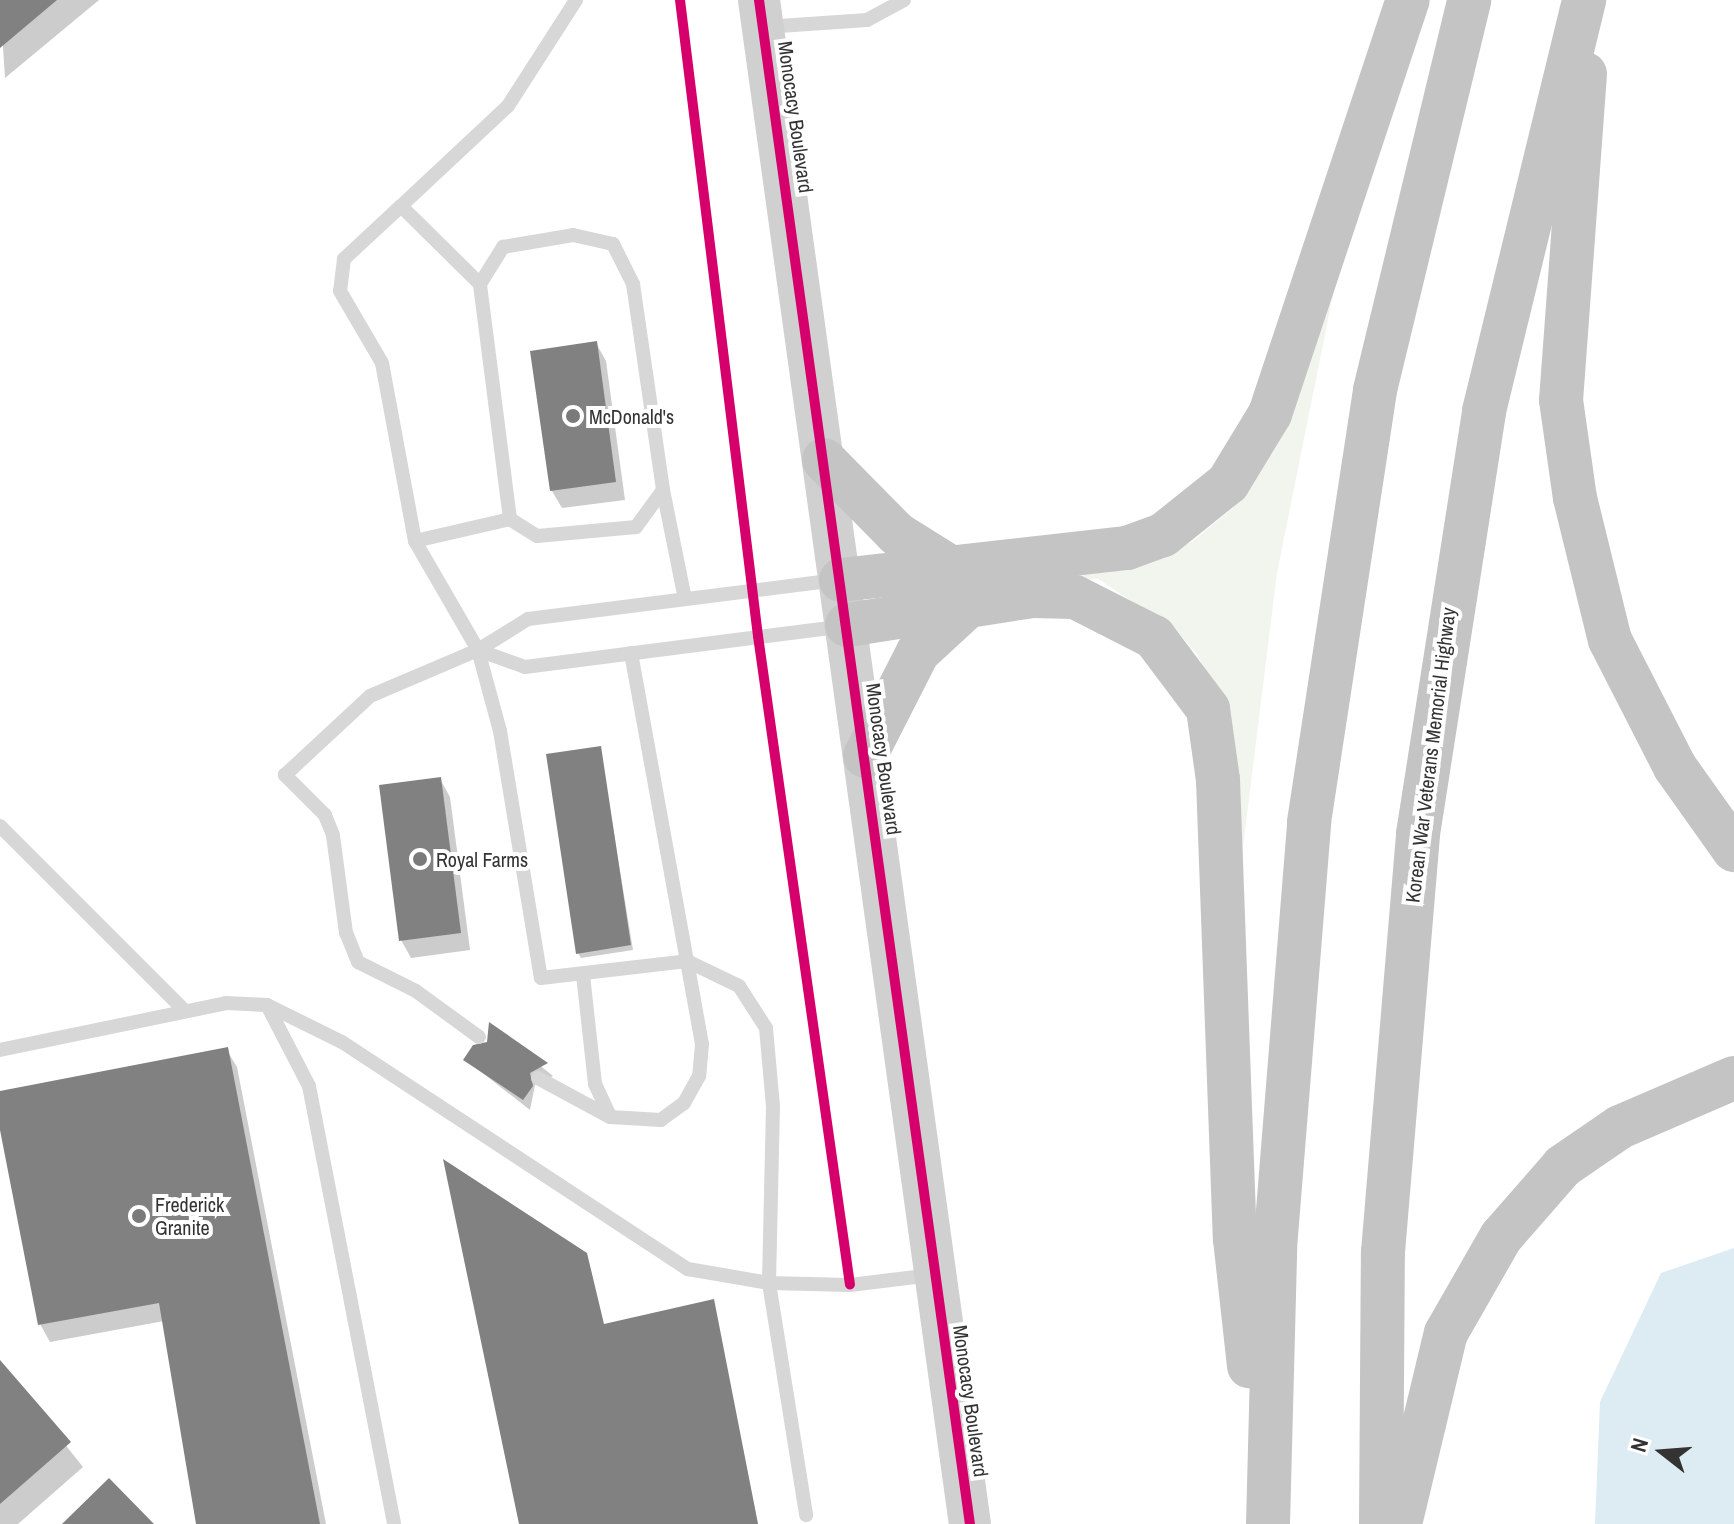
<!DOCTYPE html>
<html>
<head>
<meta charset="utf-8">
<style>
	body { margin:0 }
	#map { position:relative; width:1734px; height:1524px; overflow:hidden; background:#fff; font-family:"Archivo Narrow",sans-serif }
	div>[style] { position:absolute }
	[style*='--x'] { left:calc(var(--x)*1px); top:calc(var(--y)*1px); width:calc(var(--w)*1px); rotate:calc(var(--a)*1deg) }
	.green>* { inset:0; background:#f1f5ed }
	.water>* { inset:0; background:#ddebf3 }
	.shadow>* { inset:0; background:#0003 }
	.building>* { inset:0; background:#818181 }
	.lane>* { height:14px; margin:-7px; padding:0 7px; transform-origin:7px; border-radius:7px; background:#d7d7d7 }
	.secondary>* { height:42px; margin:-21px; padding:0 21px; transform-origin:21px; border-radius:21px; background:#d0d0d0 }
	.highway>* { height:44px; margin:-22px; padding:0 22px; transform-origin:22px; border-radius:22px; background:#c4c4c4 }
	.cycleway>* { height:10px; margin:-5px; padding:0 5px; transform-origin:5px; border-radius:5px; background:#d6006c }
	.dots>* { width:22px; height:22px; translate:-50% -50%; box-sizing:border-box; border:4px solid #fff; border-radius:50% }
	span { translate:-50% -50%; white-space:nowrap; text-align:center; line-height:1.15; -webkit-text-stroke:8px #fff; paint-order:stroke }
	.street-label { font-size:20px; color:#333 }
	.poi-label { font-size:20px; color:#333 }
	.left { translate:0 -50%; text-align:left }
	.north { position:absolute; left:1622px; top:1412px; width:80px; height:80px; -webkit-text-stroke:6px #fff; paint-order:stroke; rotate:287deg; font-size:22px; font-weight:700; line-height:32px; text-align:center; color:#333 }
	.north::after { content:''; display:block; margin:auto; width:28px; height:36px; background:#333; clip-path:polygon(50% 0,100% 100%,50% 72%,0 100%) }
</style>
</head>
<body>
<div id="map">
	<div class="green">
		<div style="clip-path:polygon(1337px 275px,1277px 573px,1239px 879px,1224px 707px,1197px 654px,1176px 630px,1098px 579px,999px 585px,1154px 558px,1192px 542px,1233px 508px,1266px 463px,1292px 407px)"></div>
	</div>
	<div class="water">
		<div style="clip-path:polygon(1734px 1248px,1734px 1524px,1595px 1524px,1600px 1402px,1661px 1273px)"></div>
	</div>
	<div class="shadow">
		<div style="clip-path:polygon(0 0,99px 0,5px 78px)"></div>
		<div style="clip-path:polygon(596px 343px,606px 361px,625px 500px,562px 508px,552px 491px)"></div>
		<div style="clip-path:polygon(600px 748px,633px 950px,581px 958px,578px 953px)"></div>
		<div style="clip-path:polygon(440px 779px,450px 797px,470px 950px,411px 958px,401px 940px)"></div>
		<div style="clip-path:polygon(490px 1026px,553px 1076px,535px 1085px,530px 1110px,466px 1060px,489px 1044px)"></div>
		<div style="clip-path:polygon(226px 1049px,237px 1067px,326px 1524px,198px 1524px,164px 1321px,50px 1342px,40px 1324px,0 1093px)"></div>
		<div style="clip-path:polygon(713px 1301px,758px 1524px,521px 1524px,604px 1326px)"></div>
		<div style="clip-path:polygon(0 1363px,83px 1467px,18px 1524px,0 1524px)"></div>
	</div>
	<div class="building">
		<div style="clip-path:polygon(0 0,57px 0,0 48px)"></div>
		<div style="clip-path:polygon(597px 341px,616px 482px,550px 491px,530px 351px)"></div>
		<div style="clip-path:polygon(601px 746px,631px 945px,576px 954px,546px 754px)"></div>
		<div style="clip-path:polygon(441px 777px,461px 933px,399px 941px,379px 785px)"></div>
		<div style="clip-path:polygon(489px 1022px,548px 1063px,530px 1073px,533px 1086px,523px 1100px,463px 1060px,473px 1045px,487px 1042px)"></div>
		<div style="clip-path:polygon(228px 1047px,320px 1524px,196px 1524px,159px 1303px,38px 1325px,0 1130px,0 1091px)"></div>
		<div style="clip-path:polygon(443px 1159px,587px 1253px,604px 1324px,714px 1299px,758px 1524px,519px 1524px)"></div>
		<div style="clip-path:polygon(0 1360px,71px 1442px,0 1504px)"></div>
		<div style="clip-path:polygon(109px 1478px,154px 1524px,62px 1524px)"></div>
	</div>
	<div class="lane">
		<div style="--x:765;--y:27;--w:102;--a:-3.9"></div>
		<div style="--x:867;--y:20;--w:42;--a:-28.4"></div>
		<div style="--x:401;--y:206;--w:78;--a:137.1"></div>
		<div style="--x:344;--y:259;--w:32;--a:97"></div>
		<div style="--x:340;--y:291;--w:83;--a:59.7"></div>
		<div style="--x:382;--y:363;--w:181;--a:79.5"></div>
		<div style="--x:415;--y:541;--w:126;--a:60"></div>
		<div style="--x:478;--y:650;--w:84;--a:74.8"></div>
		<div style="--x:500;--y:731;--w:250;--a:80.6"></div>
		<div style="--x:541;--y:978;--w:147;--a:-6.6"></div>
		<div style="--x:687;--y:961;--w:84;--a:79.8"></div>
		<div style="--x:702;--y:1044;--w:32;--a:95"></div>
		<div style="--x:699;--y:1076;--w:31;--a:119"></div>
		<div style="--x:684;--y:1103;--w:29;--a:144"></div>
		<div style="--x:661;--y:1120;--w:51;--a:-176.6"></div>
		<div style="--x:610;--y:1117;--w:82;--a:-151.6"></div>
		<div style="--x:480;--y:284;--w:44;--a:-58.1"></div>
		<div style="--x:503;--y:247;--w:71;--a:-9.7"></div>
		<div style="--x:573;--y:235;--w:41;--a:12.7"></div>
		<div style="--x:613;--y:244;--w:45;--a:63.4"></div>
		<div style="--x:633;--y:284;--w:208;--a:81.7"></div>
		<div style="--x:663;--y:490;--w:46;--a:126.1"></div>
		<div style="--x:636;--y:527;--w:99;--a:174.8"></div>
		<div style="--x:537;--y:536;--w:32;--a:-148"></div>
		<div style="--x:510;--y:519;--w:237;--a:-97.3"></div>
		<div style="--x:480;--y:284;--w:111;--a:-135.4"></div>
		<div style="--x:401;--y:206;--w:146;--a:-43.1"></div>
		<div style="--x:508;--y:106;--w:126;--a:-57.3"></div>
		<div style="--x:663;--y:490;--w:111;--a:78.6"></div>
		<div style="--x:415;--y:541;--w:98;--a:-13"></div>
		<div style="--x:478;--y:650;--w:50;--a:19.9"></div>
		<div style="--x:525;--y:667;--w:321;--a:-7.3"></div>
		<div style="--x:631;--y:653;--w:313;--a:79.7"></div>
		<div style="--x:687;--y:961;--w:58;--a:25.7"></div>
		<div style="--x:739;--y:986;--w:50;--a:57.3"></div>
		<div style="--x:766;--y:1028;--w:78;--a:84.9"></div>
		<div style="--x:773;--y:1106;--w:177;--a:91.3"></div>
		<div style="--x:769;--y:1283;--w:81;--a:1.4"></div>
		<div style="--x:850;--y:1285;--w:82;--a:-7"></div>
		<div style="--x:0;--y:826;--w:262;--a:45"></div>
		<div style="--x:583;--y:975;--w:110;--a:83.7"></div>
		<div style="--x:595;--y:1084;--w:35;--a:65"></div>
		<div style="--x:267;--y:1005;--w:91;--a:62.6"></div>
		<div style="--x:309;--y:1086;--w:446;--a:79"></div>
		<div style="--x:479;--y:1037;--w:78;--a:-143.9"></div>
		<div style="--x:416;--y:991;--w:65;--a:-153.4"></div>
		<div style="--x:358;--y:962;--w:31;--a:-112"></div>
		<div style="--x:346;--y:933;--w:99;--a:-97.6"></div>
		<div style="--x:333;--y:835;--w:22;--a:-112"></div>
		<div style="--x:325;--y:815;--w:57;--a:-135"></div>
		<div style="--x:285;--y:775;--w:116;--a:-42.9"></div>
		<div style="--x:370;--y:696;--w:117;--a:-23.1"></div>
		<div style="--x:478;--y:650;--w:59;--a:-31.8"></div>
		<div style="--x:528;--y:619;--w:311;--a:-7.2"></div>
		<div style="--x:0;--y:1050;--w:231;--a:-11.7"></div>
		<div style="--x:226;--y:1003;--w:41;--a:2.8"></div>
		<div style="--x:267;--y:1005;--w:84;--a:26.3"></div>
		<div style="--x:342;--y:1042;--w:414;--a:33.3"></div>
		<div style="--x:688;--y:1269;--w:82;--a:9.8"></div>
		<div style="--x:769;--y:1283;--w:235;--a:80.9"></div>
	</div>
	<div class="secondary">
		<div style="--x:759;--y:0;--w:1539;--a:82.12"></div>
	</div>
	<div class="highway">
		<div style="--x:1585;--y:74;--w:327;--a:94.2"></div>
		<div style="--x:1561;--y:400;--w:99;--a:81.9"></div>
		<div style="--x:1575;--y:498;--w:146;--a:76.2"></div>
		<div style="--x:1610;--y:640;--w:143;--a:62.9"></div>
		<div style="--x:1675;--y:767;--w:102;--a:54.6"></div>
		<div style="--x:824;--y:460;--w:104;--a:45.4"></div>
		<div style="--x:897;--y:534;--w:66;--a:32"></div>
		<div style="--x:841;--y:580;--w:288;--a:-6.4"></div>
		<div style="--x:1127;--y:548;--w:38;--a:-20"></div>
		<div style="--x:1163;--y:535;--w:83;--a:-38.7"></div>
		<div style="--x:1228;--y:483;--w:81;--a:-58.7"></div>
		<div style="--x:1270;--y:414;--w:436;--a:-71.6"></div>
		<div style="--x:847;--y:625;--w:188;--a:-8.9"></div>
		<div style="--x:1033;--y:596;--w:42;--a:1.4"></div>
		<div style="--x:1075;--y:597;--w:89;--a:26.9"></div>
		<div style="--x:1154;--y:637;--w:90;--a:53.1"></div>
		<div style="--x:1208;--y:709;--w:72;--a:82"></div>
		<div style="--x:1218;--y:780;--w:459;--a:87.9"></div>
		<div style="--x:1235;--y:1239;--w:128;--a:83.7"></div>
		<div style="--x:865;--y:756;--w:117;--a:-63"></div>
		<div style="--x:918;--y:652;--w:69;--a:-42.7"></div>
		<div style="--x:1268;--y:1524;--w:276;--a:-88.5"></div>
		<div style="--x:1275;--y:1248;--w:427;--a:-85.4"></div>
		<div style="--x:1309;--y:822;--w:437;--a:-81.3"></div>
		<div style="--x:1375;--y:390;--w:401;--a:-76.4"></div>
		<div style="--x:1381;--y:1524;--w:272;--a:-89.6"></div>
		<div style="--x:1383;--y:1252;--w:419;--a:-85.2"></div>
		<div style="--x:1418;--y:834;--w:428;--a:-81.1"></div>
		<div style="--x:1484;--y:411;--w:423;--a:-76.3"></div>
		<div style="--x:1400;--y:1524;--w:196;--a:-76.5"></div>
		<div style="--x:1446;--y:1333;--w:111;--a:-60.2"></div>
		<div style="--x:1501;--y:1237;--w:94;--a:-48.9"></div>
		<div style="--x:1563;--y:1166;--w:69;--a:-34.4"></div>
		<div style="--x:1620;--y:1127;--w:124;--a:-23.3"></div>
	</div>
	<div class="cycleway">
		<div style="--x:680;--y:0;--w:641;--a:83.01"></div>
		<div style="--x:758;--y:636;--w:655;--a:81.93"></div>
		<div style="--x:759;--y:0;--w:1539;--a:82.12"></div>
	</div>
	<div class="dots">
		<div style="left:573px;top:416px;background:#7a7a7a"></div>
		<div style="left:420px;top:859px;background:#7a7a7a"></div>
		<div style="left:139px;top:1216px;background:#7a7a7a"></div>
	</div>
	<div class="street-label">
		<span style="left:796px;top:117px;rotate:82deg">Monocacy Boulevard</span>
		<span style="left:1430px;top:755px;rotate:-83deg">Korean War Veterans Memorial Highway</span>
		<span style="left:884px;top:759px;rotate:82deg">Monocacy Boulevard</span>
		<span style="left:971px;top:1401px;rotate:82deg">Monocacy Boulevard</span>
	</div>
	<div class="poi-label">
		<span class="left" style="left:589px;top:416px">McDonald's</span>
		<span class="left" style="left:436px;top:859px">Royal Farms</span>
		<span class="left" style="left:155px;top:1216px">Frederick<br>Granite</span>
	</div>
	<div class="north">N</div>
</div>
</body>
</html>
